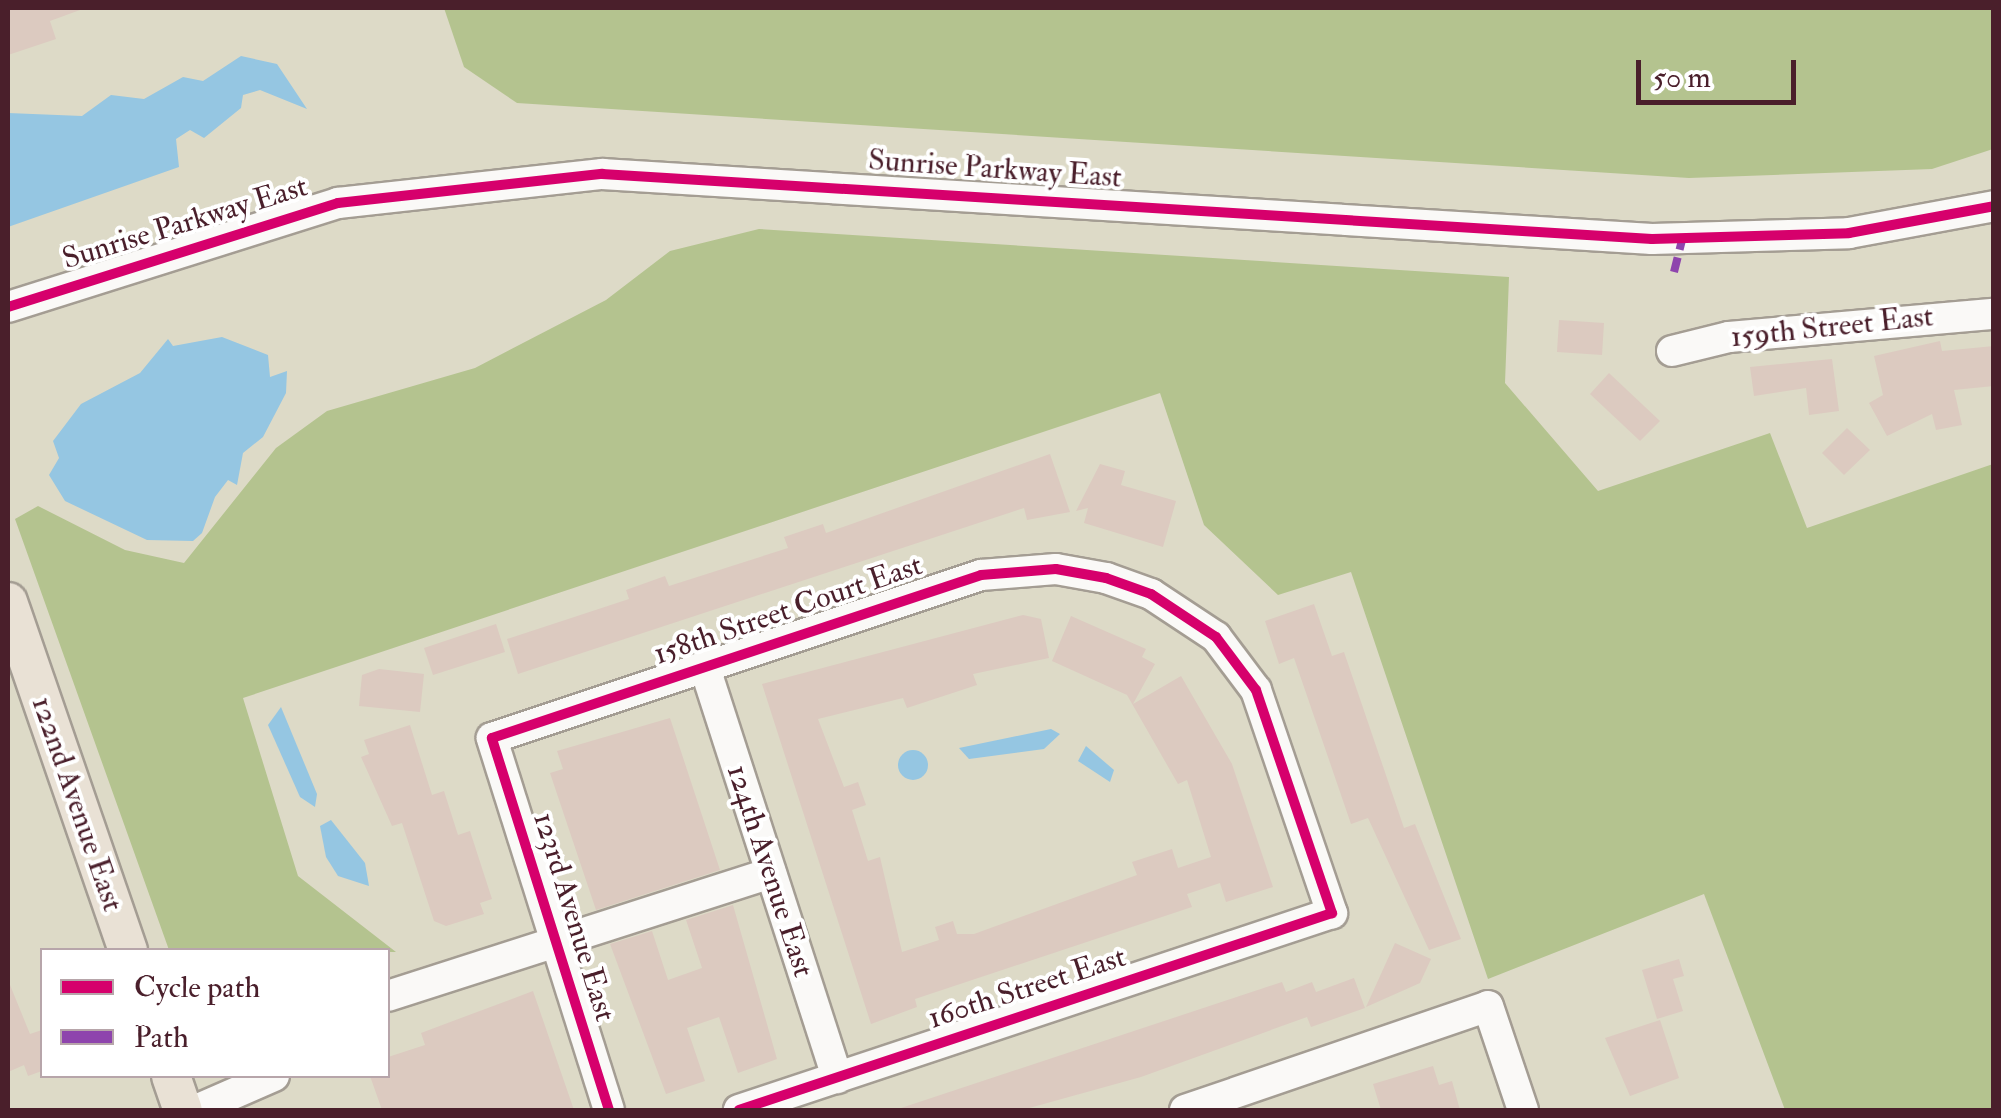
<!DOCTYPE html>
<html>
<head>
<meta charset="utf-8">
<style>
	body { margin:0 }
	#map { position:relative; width:2001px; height:1118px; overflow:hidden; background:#dddac7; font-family:"IM FELL Double Pica",serif }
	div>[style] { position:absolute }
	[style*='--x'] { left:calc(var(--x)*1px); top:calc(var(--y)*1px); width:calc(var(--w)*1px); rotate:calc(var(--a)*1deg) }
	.forest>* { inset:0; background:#b4c38f }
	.water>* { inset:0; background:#95c6e2 }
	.round { border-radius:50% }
	.building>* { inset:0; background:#dccac0 }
	.roads { filter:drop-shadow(2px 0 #a49d93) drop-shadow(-2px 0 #a49d93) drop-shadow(0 2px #a49d93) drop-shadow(0 -2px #a49d93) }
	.minor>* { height:30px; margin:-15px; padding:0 15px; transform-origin:15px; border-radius:15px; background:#faf9f7 }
	.major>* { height:38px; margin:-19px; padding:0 19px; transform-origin:19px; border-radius:19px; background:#e9e1d5 }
	.quiet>* { height:8px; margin-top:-4px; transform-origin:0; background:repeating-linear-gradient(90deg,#8e44ad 0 15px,transparent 0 23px) }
	.cycleway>* { height:10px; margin:-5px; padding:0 5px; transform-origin:5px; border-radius:5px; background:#d6006c }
	span { translate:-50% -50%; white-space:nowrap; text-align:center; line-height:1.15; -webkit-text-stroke:8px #fff; paint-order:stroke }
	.street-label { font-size:30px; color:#4a1f2b }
	.frame { position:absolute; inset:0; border:10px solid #4a1f2b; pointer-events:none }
	.legend { position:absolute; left:40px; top:948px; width:350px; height:130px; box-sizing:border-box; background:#fff; border:2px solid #b7a5aa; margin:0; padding:12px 18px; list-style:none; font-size:30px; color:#4a1f2b }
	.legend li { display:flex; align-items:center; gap:20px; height:50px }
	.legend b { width:50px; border:2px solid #b7a5aa }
	.scale { position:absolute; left:1636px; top:60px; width:160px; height:45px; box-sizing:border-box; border:5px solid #4a1f2b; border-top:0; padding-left:12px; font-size:30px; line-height:35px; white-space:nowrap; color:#4a1f2b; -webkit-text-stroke:8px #fff; paint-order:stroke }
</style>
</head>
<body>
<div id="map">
	<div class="forest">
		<div style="clip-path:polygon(444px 8px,1993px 8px,1993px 149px,1932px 169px,1689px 178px,517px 103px,464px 67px)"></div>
		<div style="clip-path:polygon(759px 229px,1509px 277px,1505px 383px,1598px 491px,1770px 433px,1807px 528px,1993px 464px,1993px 1110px,1785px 1110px,1704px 894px,1488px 979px,1351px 572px,1278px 595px,1204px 525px,1160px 393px,243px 698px,298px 876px,396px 952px,169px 950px,15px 519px,38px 506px,125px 550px,184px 563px,276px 448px,327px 411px,475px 368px,606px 300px,670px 251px)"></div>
	</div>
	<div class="water">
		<div style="clip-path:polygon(241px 56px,277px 64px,307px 109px,260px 90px,243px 95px,241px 108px,204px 138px,190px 130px,176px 139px,179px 167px,8px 227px,8px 113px,82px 116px,111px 95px,144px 99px,183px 77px,203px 81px)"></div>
		<div style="clip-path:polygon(222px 337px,268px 355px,270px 377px,287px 371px,286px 393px,263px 437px,243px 453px,237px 485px,228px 480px,215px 497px,202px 533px,193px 541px,147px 540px,65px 501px,49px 475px,59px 458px,53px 441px,81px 404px,140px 373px,168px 339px,173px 346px)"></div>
		<div style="clip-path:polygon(281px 707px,317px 794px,315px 807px,300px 797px,268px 725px)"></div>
		<div style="clip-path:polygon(1051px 729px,1060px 734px,1044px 749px,969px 759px,959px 748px)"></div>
		<div style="clip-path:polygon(1086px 746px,1114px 770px,1110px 782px,1078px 761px)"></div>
		<div class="round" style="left:898px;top:750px;width:30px;height:30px"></div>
		<div style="clip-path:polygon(331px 820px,365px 863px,369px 886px,338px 876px,326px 857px,320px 826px)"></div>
	</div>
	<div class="building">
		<div style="clip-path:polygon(8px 8px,79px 8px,80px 10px,50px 21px,56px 39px,8px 55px)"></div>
		<div style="clip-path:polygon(1559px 320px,1604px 323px,1602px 355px,1557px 352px)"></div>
		<div style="clip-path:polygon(1940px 341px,1942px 351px,1994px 346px,1994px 386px,1954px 390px,1962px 425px,1936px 430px,1932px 414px,1887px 436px,1869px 403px,1883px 395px,1874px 356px)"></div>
		<div style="clip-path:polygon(1832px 359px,1839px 411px,1809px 415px,1806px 388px,1754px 396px,1750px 367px)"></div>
		<div style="clip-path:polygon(1609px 373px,1660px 421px,1640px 441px,1590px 394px)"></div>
		<div style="clip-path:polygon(1847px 428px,1870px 450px,1844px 475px,1822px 453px)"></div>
		<div style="clip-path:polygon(1050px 454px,1070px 512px,1027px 520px,1024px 508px,518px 674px,507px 639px,629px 599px,626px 590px,665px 576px,669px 586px,788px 548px,784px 537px,823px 524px,826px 533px)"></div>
		<div style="clip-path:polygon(1100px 464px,1125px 471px,1121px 485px,1176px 501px,1163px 547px,1084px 523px,1088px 508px,1076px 511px)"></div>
		<div style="clip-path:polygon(1314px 604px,1332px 656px,1344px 652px,1404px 828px,1415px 824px,1461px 939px,1429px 950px,1368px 818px,1351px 824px,1294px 658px,1279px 664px,1265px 621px)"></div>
		<div style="clip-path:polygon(1023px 615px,1041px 619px,1049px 658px,973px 674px,977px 685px,907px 708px,903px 698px,818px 719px,844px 787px,858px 782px,866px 805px,852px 810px,868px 861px,880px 857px,902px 952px,939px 940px,935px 927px,953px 921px,957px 934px,974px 934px,1137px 875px,1132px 862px,1172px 849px,1178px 868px,1211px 857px,1187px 780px,1178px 784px,1127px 695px,1052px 661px,1071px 616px,1146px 649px,1142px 657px,1155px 664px,1133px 704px,1181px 676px,1232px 764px,1273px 887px,1226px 902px,1220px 883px,1187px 894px,1192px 907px,915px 999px,917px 1007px,871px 1024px,762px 684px)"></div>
		<div style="clip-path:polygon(496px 624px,505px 652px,433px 675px,424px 648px)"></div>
		<div style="clip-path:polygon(379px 669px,424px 674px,420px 712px,359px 706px,362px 675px)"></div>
		<div style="clip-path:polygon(670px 718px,720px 870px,596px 910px,550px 773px,563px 769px,557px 751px)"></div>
		<div style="clip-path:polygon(410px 725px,432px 795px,444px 791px,458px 835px,470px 831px,492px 899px,480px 903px,484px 914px,446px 926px,434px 921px,402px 823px,392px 826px,361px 757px,369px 754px,364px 740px)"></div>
		<div style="clip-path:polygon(733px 905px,777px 1059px,738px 1073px,719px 1017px,687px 1028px,705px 1081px,666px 1094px,610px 944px,652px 931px,668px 980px,702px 968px,686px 920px)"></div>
		<div style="clip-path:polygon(1395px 943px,1431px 959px,1420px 983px,1366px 1007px)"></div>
		<div style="clip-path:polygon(1679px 959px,1684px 976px,1673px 979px,1683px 1011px,1657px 1019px,1642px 970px)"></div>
		<div style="clip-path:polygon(1354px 978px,1365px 1008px,1311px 1027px,1307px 1017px,1141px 1077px,1022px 1110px,895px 1110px,1282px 982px,1286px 992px,1312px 982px,1316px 992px)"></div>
		<div style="clip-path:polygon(8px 980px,30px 1034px,42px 1030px,42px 1071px,28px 1076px,24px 1065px,8px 1072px)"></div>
		<div style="clip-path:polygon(533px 991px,574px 1110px,382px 1110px,370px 1076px,388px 1076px,388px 1057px,425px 1045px,421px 1033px)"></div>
		<div style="clip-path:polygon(1660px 1020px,1679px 1078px,1630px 1096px,1605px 1038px)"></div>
		<div style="clip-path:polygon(1433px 1066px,1439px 1085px,1452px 1081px,1460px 1110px,1381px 1110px,1373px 1084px)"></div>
	</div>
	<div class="roads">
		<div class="minor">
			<div style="--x:8;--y:307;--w:346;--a:-17.5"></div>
			<div style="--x:338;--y:203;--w:266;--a:-6.3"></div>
			<div style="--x:602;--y:174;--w:1052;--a:3.54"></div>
			<div style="--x:1652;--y:239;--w:197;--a:-1.7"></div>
			<div style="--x:1849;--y:233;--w:147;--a:-10.5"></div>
			<div style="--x:1672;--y:351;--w:59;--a:-13.8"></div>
			<div style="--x:1729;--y:337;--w:266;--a:-5"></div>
			<div style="--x:704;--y:665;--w:434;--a:72.1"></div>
			<div style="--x:388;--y:996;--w:402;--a:-17.8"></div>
			<div style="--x:196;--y:1110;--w:85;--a:-23.6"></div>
			<div style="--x:609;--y:1110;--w:390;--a:-107.5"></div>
			<div style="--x:492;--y:738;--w:515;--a:-18.43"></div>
			<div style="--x:981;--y:575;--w:75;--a:-4.6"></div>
			<div style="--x:1056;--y:569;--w:51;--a:10.2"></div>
			<div style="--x:1106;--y:578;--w:48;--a:19.6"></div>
			<div style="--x:1151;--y:594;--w:78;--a:33.5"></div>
			<div style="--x:1216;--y:637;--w:66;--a:53"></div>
			<div style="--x:1256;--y:690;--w:236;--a:71.2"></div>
			<div style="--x:1332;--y:913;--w:625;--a:161.62"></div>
			<div style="--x:1185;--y:1110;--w:320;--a:-18.9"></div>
			<div style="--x:1488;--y:1006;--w:110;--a:71.4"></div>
		</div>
		<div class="major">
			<div style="--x:8;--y:602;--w:368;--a:71"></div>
			<div style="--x:171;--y:1076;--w:36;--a:71"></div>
		</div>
	</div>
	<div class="quiet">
		<div style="--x:1674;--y:272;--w:34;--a:-76"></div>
	</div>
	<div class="cycleway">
		<div style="--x:8;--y:307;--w:346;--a:-17.5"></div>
		<div style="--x:338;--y:203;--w:266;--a:-6.3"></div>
		<div style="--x:602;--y:174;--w:1052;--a:3.54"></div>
		<div style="--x:1652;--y:239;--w:197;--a:-1.7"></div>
		<div style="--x:1849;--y:233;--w:147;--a:-10.5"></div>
		<div style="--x:609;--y:1110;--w:390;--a:-107.5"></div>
		<div style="--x:492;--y:738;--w:515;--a:-18.43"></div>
		<div style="--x:981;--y:575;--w:75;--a:-4.6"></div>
		<div style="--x:1056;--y:569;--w:51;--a:10.2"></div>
		<div style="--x:1106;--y:578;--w:48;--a:19.6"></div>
		<div style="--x:1151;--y:594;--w:78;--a:33.5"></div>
		<div style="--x:1216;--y:637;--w:66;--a:53"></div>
		<div style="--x:1256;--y:690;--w:236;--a:71.2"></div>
		<div style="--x:1332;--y:913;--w:625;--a:161.62"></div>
	</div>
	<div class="street-label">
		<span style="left:995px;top:169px;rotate:4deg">Sunrise Parkway East</span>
		<span style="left:185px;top:223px;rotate:-17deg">Sunrise Parkway East</span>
		<span style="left:1832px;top:327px;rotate:-6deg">159th Street East</span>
		<span style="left:788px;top:610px;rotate:-19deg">158th Street Court East</span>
		<span style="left:77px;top:804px;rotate:71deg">122nd Avenue East</span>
		<span style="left:770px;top:871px;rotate:72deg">124th Avenue East</span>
		<span style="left:574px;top:917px;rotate:73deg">123rd Avenue East</span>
		<span style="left:1027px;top:988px;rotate:-18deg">160th Street East</span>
	</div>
	<div class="frame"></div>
	<ul class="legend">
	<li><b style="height:12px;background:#d6006c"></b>Cycle path</li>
	<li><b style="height:12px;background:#8e44ad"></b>Path</li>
	</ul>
	<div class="scale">50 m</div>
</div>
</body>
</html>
